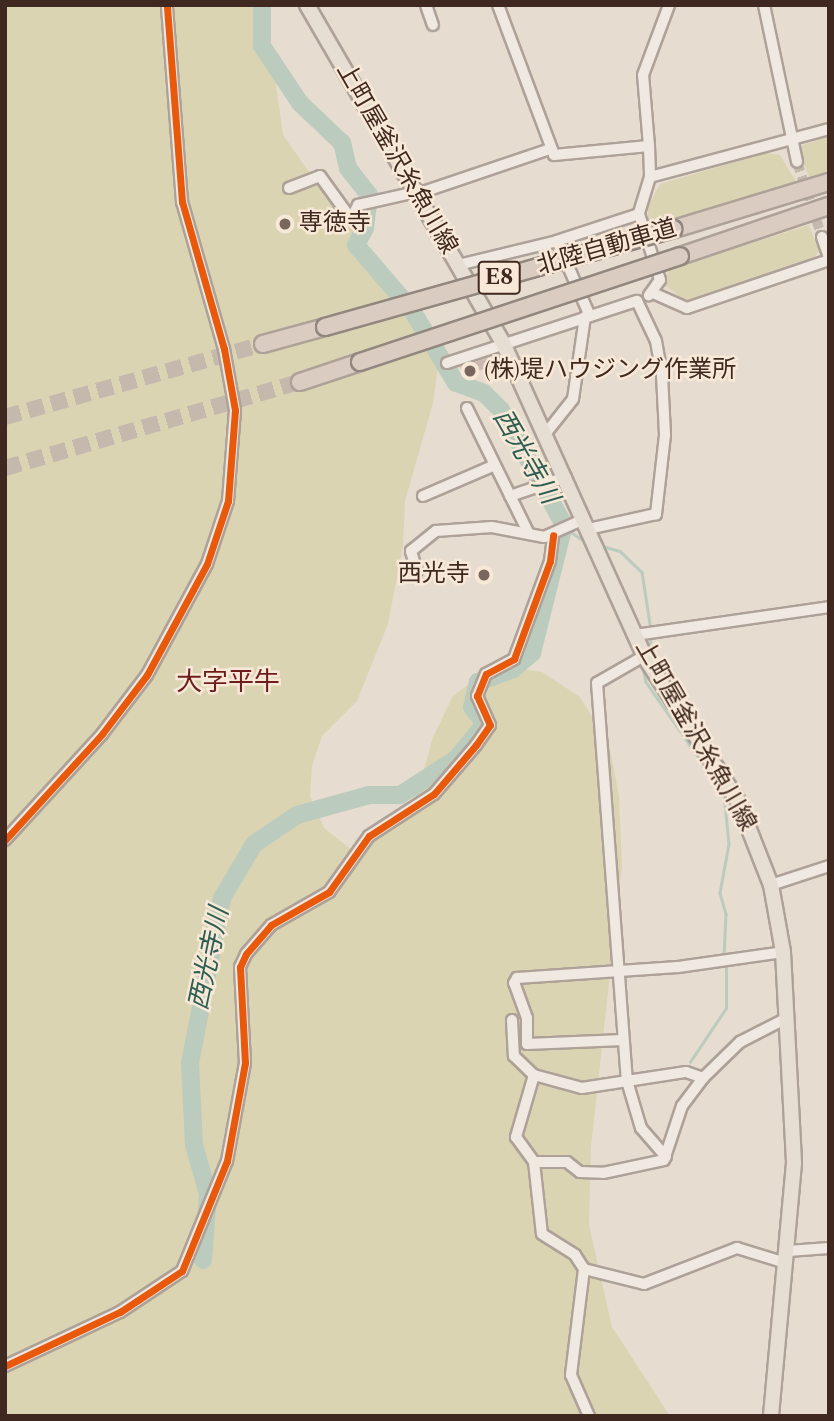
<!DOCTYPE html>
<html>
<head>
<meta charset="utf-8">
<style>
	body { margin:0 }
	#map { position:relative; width:834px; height:1421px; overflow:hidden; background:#e7dcd0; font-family:Spectral,"Noto Sans JP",serif }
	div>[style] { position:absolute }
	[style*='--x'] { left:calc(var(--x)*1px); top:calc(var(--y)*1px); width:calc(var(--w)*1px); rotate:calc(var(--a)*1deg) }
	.green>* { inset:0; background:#dbd4b2 }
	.stream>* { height:2.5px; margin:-1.25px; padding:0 1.25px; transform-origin:1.25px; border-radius:1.25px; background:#bbccbe }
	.river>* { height:18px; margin:-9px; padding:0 9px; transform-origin:9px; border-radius:9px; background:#bbccbe }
	.building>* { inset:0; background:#ccbab1 }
	.minor-tunnel>* { height:10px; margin-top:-5px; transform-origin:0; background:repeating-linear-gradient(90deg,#c5b8ad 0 10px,transparent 0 15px) }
	.highway-tunnel>* { height:16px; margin-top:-8px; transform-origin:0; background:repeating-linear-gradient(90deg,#c5b8ad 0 16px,transparent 0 24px) }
	.roads { filter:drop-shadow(2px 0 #ada198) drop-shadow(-2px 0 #ada198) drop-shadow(0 2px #ada198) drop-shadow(0 -2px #ada198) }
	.minor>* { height:10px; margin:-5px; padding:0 5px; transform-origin:5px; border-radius:5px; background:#f0e9e2 }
	.major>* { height:14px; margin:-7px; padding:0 7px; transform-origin:7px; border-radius:7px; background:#e7ded3 }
	.highway>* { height:16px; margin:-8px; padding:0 8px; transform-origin:8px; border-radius:8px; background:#dbccc1 }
	.bridges { filter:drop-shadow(2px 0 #92877f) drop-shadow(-2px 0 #92877f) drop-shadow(0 2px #92877f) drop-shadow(0 -2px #92877f) }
	.highway-bridge>* { height:16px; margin:-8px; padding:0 8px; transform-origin:8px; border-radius:8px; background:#dbccc1 }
	.cycleway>* { height:7px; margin:-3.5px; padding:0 3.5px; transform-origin:3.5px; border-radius:3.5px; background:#e8590c }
	.dots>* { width:19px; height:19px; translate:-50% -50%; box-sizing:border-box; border:4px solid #f8e8d7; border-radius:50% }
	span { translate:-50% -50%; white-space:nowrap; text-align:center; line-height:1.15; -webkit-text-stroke:5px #f8e8d7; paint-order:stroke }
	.shield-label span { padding:2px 5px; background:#f8e8d7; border:2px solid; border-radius:5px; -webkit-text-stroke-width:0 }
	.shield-label { font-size:23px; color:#3e281f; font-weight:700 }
	.street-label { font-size:24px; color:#3e281f }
	.poi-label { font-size:24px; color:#3e281f }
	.left { translate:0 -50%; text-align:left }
	.right { translate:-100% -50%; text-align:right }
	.water-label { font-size:26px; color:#2d5e52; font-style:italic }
	.neighbourhood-label { font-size:26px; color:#6d1d1b }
	.frame { position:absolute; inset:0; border:7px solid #3e281f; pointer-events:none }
</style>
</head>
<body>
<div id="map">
	<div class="green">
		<div style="clip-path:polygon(5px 5px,265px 5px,283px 135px,341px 217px,407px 291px,429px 327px,438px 366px,433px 403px,405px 501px,403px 546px,388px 624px,357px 701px,322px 736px,312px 766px,310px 796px,324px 828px,351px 849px,377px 838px,400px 821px,418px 791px,433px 737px,453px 696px,478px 677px,508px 667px,542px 672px,580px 697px,609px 744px,619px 796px,622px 865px,591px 1147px,589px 1225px,612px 1327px,670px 1416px,5px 1416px)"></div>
		<div style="clip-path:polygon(829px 137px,829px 175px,810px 180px,800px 151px,803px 145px)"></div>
		<div style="clip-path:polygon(766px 153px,780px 155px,798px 185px,654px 227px,648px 224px,648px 206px,660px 184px)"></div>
		<div style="clip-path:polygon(809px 225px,819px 251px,812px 261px,688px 303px,666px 286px,668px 270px)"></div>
	</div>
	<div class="stream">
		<div style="--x:568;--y:530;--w:22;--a:34"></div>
		<div style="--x:599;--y:545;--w:22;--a:16"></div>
		<div style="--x:620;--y:551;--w:30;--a:44"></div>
		<div style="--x:642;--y:572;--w:59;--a:81.2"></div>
		<div style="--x:648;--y:654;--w:17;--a:-80"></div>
		<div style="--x:643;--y:667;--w:15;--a:79"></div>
		<div style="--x:646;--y:682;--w:136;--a:55.1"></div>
		<div style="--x:724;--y:794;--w:50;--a:84.3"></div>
		<div style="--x:729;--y:844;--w:50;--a:100.4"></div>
		<div style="--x:720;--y:893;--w:22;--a:74"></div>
		<div style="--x:726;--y:914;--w:44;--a:92.6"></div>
		<div style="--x:690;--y:1062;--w:65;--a:-56.3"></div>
		<div style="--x:726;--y:1008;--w:44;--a:-90"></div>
	</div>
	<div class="river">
		<div style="--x:203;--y:1260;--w:66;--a:-85.7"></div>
		<div style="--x:208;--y:1194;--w:51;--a:-105.9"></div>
		<div style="--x:194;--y:1145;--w:82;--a:-92.8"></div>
		<div style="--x:190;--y:1063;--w:168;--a:-79"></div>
		<div style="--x:222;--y:898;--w:63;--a:-59.3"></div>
		<div style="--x:254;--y:844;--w:52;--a:-34"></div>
		<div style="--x:297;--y:815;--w:75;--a:-15.5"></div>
		<div style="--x:369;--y:795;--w:31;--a:0"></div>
		<div style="--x:400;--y:795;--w:67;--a:-32.7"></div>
		<div style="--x:456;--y:759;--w:45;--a:-50.4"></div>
		<div style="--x:485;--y:724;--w:21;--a:-127"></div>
		<div style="--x:472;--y:707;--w:26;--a:-77"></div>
		<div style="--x:478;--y:682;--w:37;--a:-20"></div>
		<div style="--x:513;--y:669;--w:25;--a:-40"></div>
		<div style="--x:532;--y:653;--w:132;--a:-76"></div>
		<div style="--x:564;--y:525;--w:131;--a:-118.7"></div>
		<div style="--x:501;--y:410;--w:24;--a:-135"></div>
		<div style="--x:484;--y:393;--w:30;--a:-160"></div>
		<div style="--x:456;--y:383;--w:87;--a:-121.3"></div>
		<div style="--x:411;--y:309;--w:84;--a:-130.7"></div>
		<div style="--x:356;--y:245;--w:19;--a:-62"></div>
		<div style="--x:365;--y:228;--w:33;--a:-83"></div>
		<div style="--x:369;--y:195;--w:34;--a:-128"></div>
		<div style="--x:348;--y:168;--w:26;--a:-103"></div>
		<div style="--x:342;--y:143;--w:58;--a:-136.4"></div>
		<div style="--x:300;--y:103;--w:69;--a:-123.7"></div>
		<div style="--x:262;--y:46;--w:41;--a:-90"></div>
	</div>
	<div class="building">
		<div style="clip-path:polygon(490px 357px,493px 365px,464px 377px,460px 367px)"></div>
	</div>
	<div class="minor-tunnel">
		<div style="--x:797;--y:162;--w:79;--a:71.6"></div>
	</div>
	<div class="highway-tunnel">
		<div style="--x:5;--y:417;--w:268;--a:-15.8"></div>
		<div style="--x:5;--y:468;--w:307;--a:-16.3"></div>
	</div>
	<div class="roads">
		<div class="minor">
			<div style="--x:426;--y:5;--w:21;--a:71"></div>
			<div style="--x:498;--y:5;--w:160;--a:69.5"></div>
			<div style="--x:554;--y:155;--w:95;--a:-5.4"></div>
			<div style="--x:649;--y:146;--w:31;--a:88"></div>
			<div style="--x:650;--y:177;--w:39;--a:107"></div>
			<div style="--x:639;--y:214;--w:86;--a:161.8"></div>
			<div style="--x:557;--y:241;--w:82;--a:66.3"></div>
			<div style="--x:764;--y:5;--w:160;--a:78.1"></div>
			<div style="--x:649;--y:146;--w:71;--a:-94.8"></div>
			<div style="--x:643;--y:75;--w:75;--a:-69.6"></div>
			<div style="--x:650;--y:177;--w:185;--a:-15"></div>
			<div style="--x:289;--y:188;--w:33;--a:-21"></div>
			<div style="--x:320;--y:176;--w:53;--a:54.2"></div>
			<div style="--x:351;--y:219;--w:16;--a:-63"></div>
			<div style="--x:358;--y:205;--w:59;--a:-12.6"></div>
			<div style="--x:417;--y:194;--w:140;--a:-18.7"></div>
			<div style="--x:639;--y:214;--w:69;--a:72.3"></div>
			<div style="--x:660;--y:280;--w:19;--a:126"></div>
			<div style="--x:822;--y:237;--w:21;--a:71"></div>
			<div style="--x:458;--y:265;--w:102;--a:-13.6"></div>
			<div style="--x:653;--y:293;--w:37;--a:24"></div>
			<div style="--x:687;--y:308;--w:150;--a:-18.7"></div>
			<div style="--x:447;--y:363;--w:200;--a:-18.1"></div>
			<div style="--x:637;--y:301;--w:44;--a:64.6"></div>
			<div style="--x:656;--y:341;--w:35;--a:80"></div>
			<div style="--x:662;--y:375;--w:60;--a:87.1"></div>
			<div style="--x:665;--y:435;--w:80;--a:96.5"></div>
			<div style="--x:656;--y:514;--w:70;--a:167.6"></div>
			<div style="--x:467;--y:408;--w:140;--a:63.8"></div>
			<div style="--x:546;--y:433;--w:43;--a:-51.5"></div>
			<div style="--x:573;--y:399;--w:83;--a:-81.7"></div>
			<div style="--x:423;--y:496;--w:78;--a:-23.3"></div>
			<div style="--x:510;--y:496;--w:59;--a:-18.7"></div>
			<div style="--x:417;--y:571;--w:21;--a:-107"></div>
			<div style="--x:411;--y:551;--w:32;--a:-39"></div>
			<div style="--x:436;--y:531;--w:56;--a:-4.1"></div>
			<div style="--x:492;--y:527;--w:53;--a:10.9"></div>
			<div style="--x:544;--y:537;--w:44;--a:-24.2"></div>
			<div style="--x:635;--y:635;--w:196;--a:-8.2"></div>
			<div style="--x:644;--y:656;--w:54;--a:150.1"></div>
			<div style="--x:597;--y:683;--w:399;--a:85.7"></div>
			<div style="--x:627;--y:1081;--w:60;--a:-8.7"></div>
			<div style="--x:686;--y:1072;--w:18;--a:19"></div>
			<div style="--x:5;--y:840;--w:144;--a:-47.5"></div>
			<div style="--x:102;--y:734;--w:74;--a:-52.7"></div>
			<div style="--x:147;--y:675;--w:126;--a:-61.6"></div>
			<div style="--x:207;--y:564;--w:66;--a:-71.6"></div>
			<div style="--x:228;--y:501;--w:91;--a:-85.6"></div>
			<div style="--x:235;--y:410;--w:62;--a:-100.2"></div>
			<div style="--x:224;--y:349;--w:153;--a:-105.9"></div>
			<div style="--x:182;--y:202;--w:198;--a:-94.4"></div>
			<div style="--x:771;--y:885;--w:61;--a:-18.1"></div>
			<div style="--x:512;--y:1020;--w:36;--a:87"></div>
			<div style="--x:514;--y:1056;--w:28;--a:44"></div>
			<div style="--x:534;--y:1075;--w:50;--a:15.2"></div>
			<div style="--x:582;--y:1088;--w:46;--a:-8.8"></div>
			<div style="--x:627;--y:1081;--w:49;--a:73.4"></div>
			<div style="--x:641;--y:1128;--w:38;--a:49"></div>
			<div style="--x:623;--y:1040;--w:96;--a:177.6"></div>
			<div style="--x:527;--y:1044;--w:26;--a:-90"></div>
			<div style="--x:527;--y:1018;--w:37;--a:-110"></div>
			<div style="--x:514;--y:983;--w:6;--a:-59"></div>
			<div style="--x:517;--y:978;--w:161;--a:-3.9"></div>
			<div style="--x:678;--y:967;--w:106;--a:-8.1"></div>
			<div style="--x:534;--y:1075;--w:65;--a:106.2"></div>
			<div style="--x:516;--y:1137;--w:31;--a:54"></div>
			<div style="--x:534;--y:1162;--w:72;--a:83.7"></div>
			<div style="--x:542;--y:1234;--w:39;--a:32"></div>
			<div style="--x:575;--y:1255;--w:17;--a:57"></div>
			<div style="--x:584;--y:1269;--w:107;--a:97"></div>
			<div style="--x:571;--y:1375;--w:45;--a:66.3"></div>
			<div style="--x:534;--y:1162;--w:33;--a:0"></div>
			<div style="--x:567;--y:1162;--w:16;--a:38"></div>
			<div style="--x:580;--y:1172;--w:23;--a:2"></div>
			<div style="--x:603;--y:1173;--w:62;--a:-12"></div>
			<div style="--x:664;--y:1160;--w:57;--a:-71.6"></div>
			<div style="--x:682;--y:1106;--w:35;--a:-53"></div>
			<div style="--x:703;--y:1078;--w:52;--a:-44.2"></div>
			<div style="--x:740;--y:1042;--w:53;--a:-27.1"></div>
			<div style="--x:788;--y:1251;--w:41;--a:-4.2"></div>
			<div style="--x:584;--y:1269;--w:62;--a:14"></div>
			<div style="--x:644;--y:1284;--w:100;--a:-21.2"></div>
			<div style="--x:737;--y:1248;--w:51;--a:17"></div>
			<div style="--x:5;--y:1366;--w:127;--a:-25.2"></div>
			<div style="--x:120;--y:1312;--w:74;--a:-33.5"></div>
			<div style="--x:182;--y:1271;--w:119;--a:-67.8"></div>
			<div style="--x:227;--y:1161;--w:100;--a:-79.6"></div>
			<div style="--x:245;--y:1063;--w:96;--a:-93"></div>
			<div style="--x:240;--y:967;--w:14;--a:-65"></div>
			<div style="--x:246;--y:954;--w:38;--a:-49"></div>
			<div style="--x:271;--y:925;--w:67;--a:-29.6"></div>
			<div style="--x:329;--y:892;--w:69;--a:-54.5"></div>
			<div style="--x:369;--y:836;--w:77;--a:-32.9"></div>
			<div style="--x:434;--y:794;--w:65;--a:-49.4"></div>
			<div style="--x:476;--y:745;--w:24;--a:-55"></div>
			<div style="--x:490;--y:725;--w:32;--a:-114"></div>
			<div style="--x:477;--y:696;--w:24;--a:-68"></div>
			<div style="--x:486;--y:674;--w:32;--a:-28"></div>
			<div style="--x:514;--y:659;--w:104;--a:-69.8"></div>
			<div style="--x:550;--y:561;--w:26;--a:-83"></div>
		</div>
		<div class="major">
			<div style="--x:307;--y:5;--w:391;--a:59.9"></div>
			<div style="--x:503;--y:343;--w:343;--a:65.7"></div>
			<div style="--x:644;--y:656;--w:173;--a:57"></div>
			<div style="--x:738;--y:801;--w:90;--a:68.6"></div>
			<div style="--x:771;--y:885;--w:68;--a:79.8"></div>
			<div style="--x:783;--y:952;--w:211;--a:87"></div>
			<div style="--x:794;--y:1163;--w:254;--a:95.2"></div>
		</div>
		<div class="highway">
			<div style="--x:674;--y:229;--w:162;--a:-16.9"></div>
			<div style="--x:680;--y:256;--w:157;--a:-18.6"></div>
			<div style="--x:263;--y:344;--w:64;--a:-15.3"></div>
			<div style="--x:300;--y:382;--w:63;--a:-18.4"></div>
		</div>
	</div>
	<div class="bridges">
		<div class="highway-bridge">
			<div style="--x:325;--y:327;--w:362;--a:-15.7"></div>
			<div style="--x:360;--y:362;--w:337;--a:-18.3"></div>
		</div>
	</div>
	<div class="cycleway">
		<div style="--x:5;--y:840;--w:144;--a:-47.5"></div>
		<div style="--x:102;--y:734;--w:74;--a:-52.7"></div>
		<div style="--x:147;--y:675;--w:126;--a:-61.6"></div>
		<div style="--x:207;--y:564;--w:66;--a:-71.6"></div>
		<div style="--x:228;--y:501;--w:91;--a:-85.6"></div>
		<div style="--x:235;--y:410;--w:62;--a:-100.2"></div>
		<div style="--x:224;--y:349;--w:153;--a:-105.9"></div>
		<div style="--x:182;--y:202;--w:198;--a:-94.4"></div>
		<div style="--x:5;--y:1366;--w:127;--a:-25.2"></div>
		<div style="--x:120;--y:1312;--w:74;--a:-33.5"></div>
		<div style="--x:182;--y:1271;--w:119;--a:-67.8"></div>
		<div style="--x:227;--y:1161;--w:100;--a:-79.6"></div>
		<div style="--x:245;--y:1063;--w:96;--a:-93"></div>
		<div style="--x:240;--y:967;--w:14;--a:-65"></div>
		<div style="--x:246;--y:954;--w:38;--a:-49"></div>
		<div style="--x:271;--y:925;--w:67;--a:-29.6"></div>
		<div style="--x:329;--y:892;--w:69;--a:-54.5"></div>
		<div style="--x:369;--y:836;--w:77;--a:-32.9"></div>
		<div style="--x:434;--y:794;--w:65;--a:-49.4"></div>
		<div style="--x:476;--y:745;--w:24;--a:-55"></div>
		<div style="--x:490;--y:725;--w:32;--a:-114"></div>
		<div style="--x:477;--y:696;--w:24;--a:-68"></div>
		<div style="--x:486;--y:674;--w:32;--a:-28"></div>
		<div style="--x:514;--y:659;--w:104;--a:-69.8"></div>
		<div style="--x:550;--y:561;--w:26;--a:-83"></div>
	</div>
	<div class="dots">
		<div style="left:285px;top:224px;background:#79675d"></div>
		<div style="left:470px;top:371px;background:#79675d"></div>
		<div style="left:484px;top:575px;background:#79675d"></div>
	</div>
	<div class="shield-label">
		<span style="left:499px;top:278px">E8</span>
	</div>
	<div class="street-label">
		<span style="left:396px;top:159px;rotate:60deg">上町屋釜沢糸魚川線</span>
		<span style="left:607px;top:248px;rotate:-16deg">北陸自動車道</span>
		<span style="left:695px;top:736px;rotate:60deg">上町屋釜沢糸魚川線</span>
	</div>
	<div class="poi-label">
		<span class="left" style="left:299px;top:224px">専徳寺</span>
		<span class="left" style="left:484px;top:371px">(株)堤ハウジング作業所</span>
		<span class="right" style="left:470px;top:575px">西光寺</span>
	</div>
	<div class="water-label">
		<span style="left:525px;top:457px;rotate:60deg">西光寺川</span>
		<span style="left:210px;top:959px;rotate:-78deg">西光寺川</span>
	</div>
	<div class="neighbourhood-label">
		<span style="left:228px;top:683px">大字平牛</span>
	</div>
	<div class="frame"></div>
</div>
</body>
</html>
